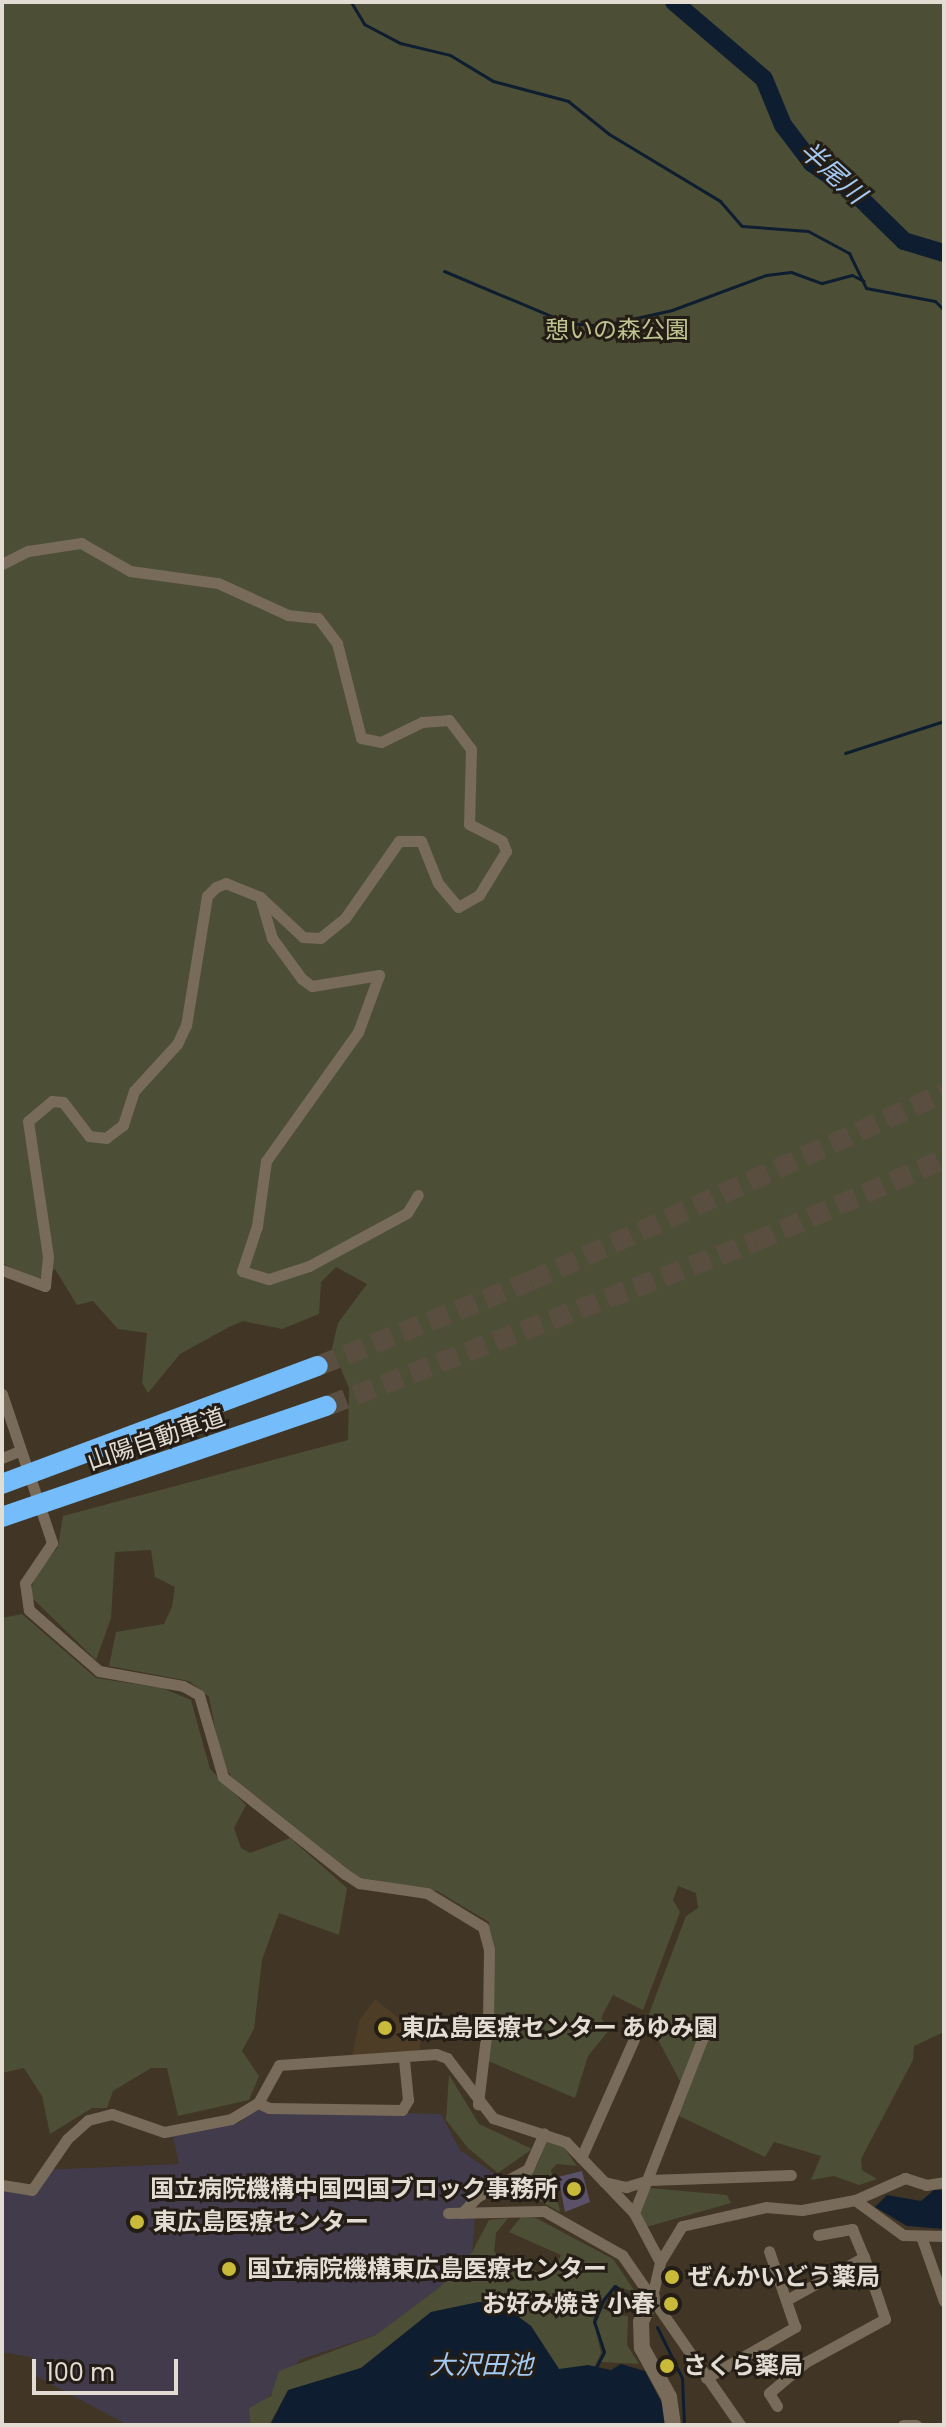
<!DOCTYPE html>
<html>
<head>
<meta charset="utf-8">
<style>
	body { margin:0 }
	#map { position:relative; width:946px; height:2427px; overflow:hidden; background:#413525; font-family:Poppins,"Noto Sans JP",sans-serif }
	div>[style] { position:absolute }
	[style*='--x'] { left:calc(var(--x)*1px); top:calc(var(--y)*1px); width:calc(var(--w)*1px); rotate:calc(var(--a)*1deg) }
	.built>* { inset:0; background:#4d3c26 }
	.medical>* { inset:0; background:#423b4c }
	.green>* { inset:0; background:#4c4f35 }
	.water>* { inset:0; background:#0e1e30 }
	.stream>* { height:3px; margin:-1.5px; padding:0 1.5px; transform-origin:1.5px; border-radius:1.5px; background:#0e1e30 }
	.river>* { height:18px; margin:-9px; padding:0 9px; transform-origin:9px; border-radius:9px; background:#0e1e30 }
	.building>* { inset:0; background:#5b5169 }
	.highway-tunnel>* { height:20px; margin-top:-10px; transform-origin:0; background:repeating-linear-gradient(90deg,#594e3f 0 20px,transparent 0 30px) }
	.street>* { height:11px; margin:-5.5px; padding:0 5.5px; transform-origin:5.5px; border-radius:5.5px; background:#786b59 }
	.secondary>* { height:16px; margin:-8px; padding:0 8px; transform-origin:8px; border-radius:8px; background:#786b59 }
	.highway>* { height:20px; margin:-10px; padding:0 10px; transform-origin:10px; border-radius:10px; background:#74bcfa }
	.dots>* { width:22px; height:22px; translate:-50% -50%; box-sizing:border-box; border:4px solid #231d16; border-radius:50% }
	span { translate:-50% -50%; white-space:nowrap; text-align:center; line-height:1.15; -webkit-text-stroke:6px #231d16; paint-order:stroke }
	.park-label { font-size:24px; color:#bec48f }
	.street-label { font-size:24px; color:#e3dcd2 }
	.poi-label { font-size:24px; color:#e3dcd2; font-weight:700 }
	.left { translate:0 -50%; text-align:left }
	.right { translate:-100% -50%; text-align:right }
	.water-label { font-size:26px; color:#a3c8f1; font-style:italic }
	.frame { position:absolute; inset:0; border:4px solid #e3dcd2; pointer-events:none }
	.scale { position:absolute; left:32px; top:2359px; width:146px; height:36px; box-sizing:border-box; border:4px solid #e3dcd2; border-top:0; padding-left:10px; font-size:24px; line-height:28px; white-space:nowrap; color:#e3dcd2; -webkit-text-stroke:6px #231d16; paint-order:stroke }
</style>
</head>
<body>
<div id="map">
	<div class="built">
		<div style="clip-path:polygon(375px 1999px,420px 2035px,420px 2054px,352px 2057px,359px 2021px)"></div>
	</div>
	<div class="medical">
		<div style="clip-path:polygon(255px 2110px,441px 2114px,460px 2150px,502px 2179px,477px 2193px,472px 2252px,440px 2287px,376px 2335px,301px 2359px,265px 2401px,249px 2408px,250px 2425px,128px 2425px,36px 2376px,31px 2357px,2px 2352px,2px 2188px,27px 2191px,42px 2170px,179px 2164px,172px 2133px,239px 2123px)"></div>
	</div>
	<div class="green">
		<div style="clip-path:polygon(2px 2px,944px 2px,944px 2032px,914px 2046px,913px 2060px,861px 2159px,862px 2170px,877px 2179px,859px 2185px,834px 2176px,811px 2180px,821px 2156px,774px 2142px,765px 2157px,675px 2114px,680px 2081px,647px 2019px,686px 1916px,698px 1908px,696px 1893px,678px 1886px,673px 1900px,680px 1912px,643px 2010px,613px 1995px,601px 2018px,610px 2029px,588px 2056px,575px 2098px,486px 2060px,489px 1922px,437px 1891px,357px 1877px,232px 1777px,222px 1764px,209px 1697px,189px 1681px,109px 1666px,116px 1632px,164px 1624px,172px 1607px,175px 1587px,155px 1577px,151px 1550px,115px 1552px,111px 1618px,96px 1660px,30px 1596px,35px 1575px,58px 1547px,63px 1516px,348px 1440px,349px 1388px,332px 1348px,338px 1323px,367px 1284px,336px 1267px,321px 1282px,319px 1314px,282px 1329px,243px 1321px,229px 1327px,180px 1354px,148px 1393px,142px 1383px,147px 1333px,118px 1329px,93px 1301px,77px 1305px,55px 1269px,36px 1280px,2px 1263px)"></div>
		<div style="clip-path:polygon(22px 1614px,96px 1678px,162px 1688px,191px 1700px,210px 1769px,246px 1805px,234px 1828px,241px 1848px,250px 1853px,290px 1838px,347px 1888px,339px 1935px,279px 1913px,262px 1960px,254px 2029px,242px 2051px,259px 2076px,249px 2100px,178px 2116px,167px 2068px,151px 2068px,113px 2091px,107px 2108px,92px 2108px,50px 2134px,42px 2096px,24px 2068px,2px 2073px,2px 1618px)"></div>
		<div style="clip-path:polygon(449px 2075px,479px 2124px,532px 2149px,498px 2173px,468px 2148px,446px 2120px)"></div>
		<div style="clip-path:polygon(547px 2141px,560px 2142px,577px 2166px,557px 2164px,551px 2170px,560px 2212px,538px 2200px,505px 2196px,503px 2189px,536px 2167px)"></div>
		<div style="clip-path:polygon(649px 2188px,727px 2195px,731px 2203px,646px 2227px,639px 2210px)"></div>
		<div style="clip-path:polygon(521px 2217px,536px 2218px,613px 2259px,636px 2293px,614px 2285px,602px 2300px,593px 2319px,601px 2353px,594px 2368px,559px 2369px,531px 2326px,502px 2305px,479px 2302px,431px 2312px,361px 2368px,289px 2390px,269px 2425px,250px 2425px,249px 2408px,271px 2396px,279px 2371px,376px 2335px,440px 2287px,472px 2252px,489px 2220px,508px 2218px,496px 2233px,494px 2252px,550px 2277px,561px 2255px,509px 2232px)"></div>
		<div style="clip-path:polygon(604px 2305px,611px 2314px,628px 2316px,627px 2345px,639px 2364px,601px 2362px,606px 2352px,596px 2323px)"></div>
	</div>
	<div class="water">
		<div style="clip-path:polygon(934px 2190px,944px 2190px,944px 2229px,907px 2226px,875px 2207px,887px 2195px,921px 2201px)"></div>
		<div style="clip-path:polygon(479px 2302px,502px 2305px,531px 2326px,559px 2369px,588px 2365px,611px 2370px,621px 2364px,645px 2371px,663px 2405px,666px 2425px,270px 2425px,288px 2390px,361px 2368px,431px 2312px)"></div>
	</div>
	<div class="stream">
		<div style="--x:351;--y:2;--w:26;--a:59"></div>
		<div style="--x:364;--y:24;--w:41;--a:27.8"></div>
		<div style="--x:400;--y:43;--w:51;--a:13.5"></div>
		<div style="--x:450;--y:55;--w:50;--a:31.2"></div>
		<div style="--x:493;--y:81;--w:78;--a:14.9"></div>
		<div style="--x:568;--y:101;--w:53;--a:38.8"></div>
		<div style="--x:609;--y:134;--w:130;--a:31.1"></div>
		<div style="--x:720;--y:201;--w:33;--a:49"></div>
		<div style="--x:742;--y:226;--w:66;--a:4.3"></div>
		<div style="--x:808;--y:231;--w:47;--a:28.2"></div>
		<div style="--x:849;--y:253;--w:39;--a:64"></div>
		<div style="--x:866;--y:288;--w:70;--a:10.7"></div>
		<div style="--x:935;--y:301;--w:13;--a:45"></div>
		<div style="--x:444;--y:271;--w:134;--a:22.8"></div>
		<div style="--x:568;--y:323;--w:32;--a:5"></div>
		<div style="--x:600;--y:326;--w:74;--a:-12.5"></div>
		<div style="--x:672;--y:310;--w:100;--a:-20.4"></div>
		<div style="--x:766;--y:275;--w:25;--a:-7"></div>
		<div style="--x:791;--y:272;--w:33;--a:20"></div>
		<div style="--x:822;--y:283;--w:31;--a:-15"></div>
		<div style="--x:852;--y:275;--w:13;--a:27"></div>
		<div style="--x:845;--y:753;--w:104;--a:-17.9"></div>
		<div style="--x:657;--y:2327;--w:57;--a:63.9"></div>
		<div style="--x:682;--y:2378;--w:47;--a:87.6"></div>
		<div style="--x:595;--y:2369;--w:19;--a:-62"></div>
		<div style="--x:604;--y:2352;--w:32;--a:-108"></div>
		<div style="--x:594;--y:2322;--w:25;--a:-67"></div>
		<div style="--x:604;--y:2299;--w:17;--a:-50"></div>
		<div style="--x:615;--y:2286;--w:27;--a:39"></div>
	</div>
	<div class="river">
		<div style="--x:674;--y:2;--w:118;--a:40.5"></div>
		<div style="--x:764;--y:79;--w:50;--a:67.6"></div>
		<div style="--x:783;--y:125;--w:48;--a:52.7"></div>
		<div style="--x:812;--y:163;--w:52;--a:34.9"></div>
		<div style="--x:855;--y:193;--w:69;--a:44.4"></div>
		<div style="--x:904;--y:241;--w:42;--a:16.7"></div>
	</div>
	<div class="building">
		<div style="clip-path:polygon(582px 2171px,590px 2202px,565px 2212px,558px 2177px)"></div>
	</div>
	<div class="highway-tunnel">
		<div style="--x:318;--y:1366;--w:229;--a:-21.8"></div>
		<div style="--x:531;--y:1281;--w:454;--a:-24.5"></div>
		<div style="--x:327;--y:1406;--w:458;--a:-21"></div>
		<div style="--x:755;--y:1242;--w:206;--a:-23.7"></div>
	</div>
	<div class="street">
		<div style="--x:2;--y:564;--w:29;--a:-27"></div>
		<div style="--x:28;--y:551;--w:54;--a:-8.6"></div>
		<div style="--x:81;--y:543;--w:56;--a:29.7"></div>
		<div style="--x:130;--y:571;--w:89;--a:7.8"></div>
		<div style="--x:218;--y:583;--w:77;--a:24.6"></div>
		<div style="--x:288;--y:615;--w:30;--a:6"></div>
		<div style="--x:318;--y:618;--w:31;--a:53"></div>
		<div style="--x:337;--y:643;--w:98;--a:75.8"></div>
		<div style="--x:361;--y:738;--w:20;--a:11"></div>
		<div style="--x:381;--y:742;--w:46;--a:-26"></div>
		<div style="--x:422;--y:722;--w:27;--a:-4"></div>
		<div style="--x:449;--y:720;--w:36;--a:53"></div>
		<div style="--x:471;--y:749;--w:75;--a:91.5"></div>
		<div style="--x:469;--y:824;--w:37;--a:27"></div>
		<div style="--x:502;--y:841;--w:11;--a:68"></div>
		<div style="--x:506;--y:851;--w:52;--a:121.5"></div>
		<div style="--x:479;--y:895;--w:24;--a:150"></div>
		<div style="--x:458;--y:907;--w:31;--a:-130"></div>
		<div style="--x:438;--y:883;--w:45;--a:-112"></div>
		<div style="--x:421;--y:841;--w:22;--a:180"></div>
		<div style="--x:399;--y:841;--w:94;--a:125"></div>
		<div style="--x:345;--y:918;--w:32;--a:141"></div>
		<div style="--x:320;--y:938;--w:17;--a:-177"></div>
		<div style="--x:303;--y:937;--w:59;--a:-137.1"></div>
		<div style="--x:260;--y:897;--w:37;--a:-158"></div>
		<div style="--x:226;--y:883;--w:11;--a:158"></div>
		<div style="--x:216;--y:887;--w:13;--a:135"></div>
		<div style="--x:207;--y:896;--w:131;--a:99.2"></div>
		<div style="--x:186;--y:1025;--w:21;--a:115"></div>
		<div style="--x:177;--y:1044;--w:64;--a:132.5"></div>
		<div style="--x:134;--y:1091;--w:36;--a:108"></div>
		<div style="--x:123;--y:1125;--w:21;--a:143"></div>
		<div style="--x:106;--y:1138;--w:17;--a:-173"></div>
		<div style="--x:89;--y:1136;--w:43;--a:-127.4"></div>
		<div style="--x:63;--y:1102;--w:11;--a:-175"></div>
		<div style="--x:52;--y:1101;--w:31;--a:140"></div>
		<div style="--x:28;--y:1121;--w:137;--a:81.6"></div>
		<div style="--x:48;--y:1257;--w:29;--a:96"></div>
		<div style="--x:45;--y:1286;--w:46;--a:-159.6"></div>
		<div style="--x:260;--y:897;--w:43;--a:73.7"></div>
		<div style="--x:272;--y:938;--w:51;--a:53.8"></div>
		<div style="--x:302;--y:979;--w:12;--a:35"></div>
		<div style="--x:312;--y:986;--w:68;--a:-9.3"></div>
		<div style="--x:379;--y:975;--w:61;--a:110.2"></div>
		<div style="--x:358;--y:1032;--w:158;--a:125.5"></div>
		<div style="--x:266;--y:1161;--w:66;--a:97.9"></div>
		<div style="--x:257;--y:1226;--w:47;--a:108.4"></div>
		<div style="--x:242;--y:1271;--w:28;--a:17"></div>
		<div style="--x:269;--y:1279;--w:42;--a:-18"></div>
		<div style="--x:309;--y:1266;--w:111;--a:-28.4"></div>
		<div style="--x:407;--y:1213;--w:21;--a:-59"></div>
		<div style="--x:2;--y:1394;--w:157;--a:71.4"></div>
		<div style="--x:52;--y:1543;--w:48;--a:124"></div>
		<div style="--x:25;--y:1583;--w:27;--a:82"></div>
		<div style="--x:29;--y:1610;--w:93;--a:41.1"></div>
		<div style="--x:99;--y:1671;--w:85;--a:10.1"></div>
		<div style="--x:183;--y:1686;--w:18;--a:29"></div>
		<div style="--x:199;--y:1695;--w:85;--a:73.7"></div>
		<div style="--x:223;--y:1777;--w:156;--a:38.5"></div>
		<div style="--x:345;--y:1874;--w:17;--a:33"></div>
		<div style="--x:359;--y:1883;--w:69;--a:8.4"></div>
		<div style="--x:427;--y:1893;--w:66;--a:31.3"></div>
		<div style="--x:483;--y:1927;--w:23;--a:75"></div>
		<div style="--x:489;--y:1949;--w:71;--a:90.8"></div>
		<div style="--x:488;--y:2020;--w:85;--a:96.8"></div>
		<div style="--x:2;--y:1458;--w:18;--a:-22"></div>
		<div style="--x:258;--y:2103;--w:12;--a:24"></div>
		<div style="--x:269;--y:2108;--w:133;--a:0.9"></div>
		<div style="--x:402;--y:2110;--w:12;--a:-59"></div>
		<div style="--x:408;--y:2100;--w:40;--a:-95.7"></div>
		<div style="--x:581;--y:2158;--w:130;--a:-66"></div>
		<div style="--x:604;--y:2182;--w:23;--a:13"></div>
		<div style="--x:626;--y:2187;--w:24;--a:-17"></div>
		<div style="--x:649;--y:2180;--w:142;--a:-2"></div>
		<div style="--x:2;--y:2185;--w:30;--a:9"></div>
		<div style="--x:32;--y:2190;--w:62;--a:-55.5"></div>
		<div style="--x:67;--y:2139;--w:28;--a:-42"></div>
		<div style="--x:88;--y:2120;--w:25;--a:-14"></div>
		<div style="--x:112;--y:2114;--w:55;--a:19.1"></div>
		<div style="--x:164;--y:2132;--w:68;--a:-11"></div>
		<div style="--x:231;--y:2119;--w:31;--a:-31"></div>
		<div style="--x:258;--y:2103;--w:43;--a:-61.1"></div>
		<div style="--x:279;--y:2065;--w:157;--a:-4"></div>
		<div style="--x:436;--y:2054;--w:12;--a:20"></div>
		<div style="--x:447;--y:2058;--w:76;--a:52.5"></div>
		<div style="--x:493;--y:2118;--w:77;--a:18.2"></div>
		<div style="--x:566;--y:2142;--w:98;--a:46.2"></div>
		<div style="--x:634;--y:2213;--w:55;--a:62"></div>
		<div style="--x:855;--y:2200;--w:59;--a:36.1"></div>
		<div style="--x:903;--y:2235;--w:41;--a:1.4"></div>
		<div style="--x:448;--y:2213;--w:96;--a:-1.2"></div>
		<div style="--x:544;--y:2211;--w:90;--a:29.4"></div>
		<div style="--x:622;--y:2255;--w:207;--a:55.2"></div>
		<div style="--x:462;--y:2213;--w:22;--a:-47"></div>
		<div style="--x:477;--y:2197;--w:58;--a:-28.8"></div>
		<div style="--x:528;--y:2169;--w:39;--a:-66"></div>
		<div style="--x:634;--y:2213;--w:198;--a:-68.6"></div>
		<div style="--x:818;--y:2235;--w:35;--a:-10"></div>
		<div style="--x:852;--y:2229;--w:30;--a:67"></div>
		<div style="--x:922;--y:2239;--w:66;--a:70.5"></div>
		<div style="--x:652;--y:2297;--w:36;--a:-77"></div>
		<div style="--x:660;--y:2262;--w:42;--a:-58.6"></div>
		<div style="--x:682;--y:2226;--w:86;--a:-12.7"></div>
		<div style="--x:766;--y:2207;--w:36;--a:5"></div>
		<div style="--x:802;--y:2210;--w:54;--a:-10.7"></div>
		<div style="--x:855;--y:2200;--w:55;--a:-23.7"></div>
		<div style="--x:905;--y:2178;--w:22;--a:18"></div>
		<div style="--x:926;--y:2185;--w:18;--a:-9"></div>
		<div style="--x:706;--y:2378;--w:103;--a:-29.8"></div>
		<div style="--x:795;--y:2327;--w:80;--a:-108.9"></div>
		<div style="--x:777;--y:2406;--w:15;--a:-122"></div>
		<div style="--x:769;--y:2393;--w:48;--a:-40"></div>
		<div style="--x:806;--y:2362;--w:90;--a:-28.6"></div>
		<div style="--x:885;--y:2319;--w:65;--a:-108.7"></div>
		<div style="--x:864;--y:2257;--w:85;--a:151"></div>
		<div style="--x:903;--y:2425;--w:13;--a:0"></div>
	</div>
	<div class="secondary">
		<div style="--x:652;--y:2297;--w:27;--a:114"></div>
		<div style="--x:641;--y:2322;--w:26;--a:88"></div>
		<div style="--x:642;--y:2348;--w:56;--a:61.1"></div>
		<div style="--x:669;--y:2397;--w:28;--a:82"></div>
	</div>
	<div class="highway">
		<div style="--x:2;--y:1484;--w:337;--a:-20.5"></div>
		<div style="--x:2;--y:1517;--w:343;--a:-18.9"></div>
	</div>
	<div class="dots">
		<div style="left:385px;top:2028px;background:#caba3a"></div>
		<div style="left:574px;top:2189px;background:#caba3a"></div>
		<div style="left:137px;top:2222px;background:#caba3a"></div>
		<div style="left:229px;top:2269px;background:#caba3a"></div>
		<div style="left:672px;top:2277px;background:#caba3a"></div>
		<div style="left:671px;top:2304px;background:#caba3a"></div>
		<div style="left:667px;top:2366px;background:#caba3a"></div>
	</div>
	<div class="park-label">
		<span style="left:617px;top:330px">憩いの森公園</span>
	</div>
	<div class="street-label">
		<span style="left:156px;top:1439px;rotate:-19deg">山陽自動車道</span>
	</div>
	<div class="poi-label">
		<span class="left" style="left:401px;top:2028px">東広島医療センター あゆみ園</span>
		<span class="right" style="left:558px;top:2189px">国立病院機構中国四国ブロック事務所</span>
		<span class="left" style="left:153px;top:2222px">東広島医療センター</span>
		<span class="left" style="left:247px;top:2269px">国立病院機構東広島医療センター</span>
		<span class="left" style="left:688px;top:2277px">ぜんかいどう薬局</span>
		<span class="right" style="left:655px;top:2304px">お好み焼き 小春</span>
		<span class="left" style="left:683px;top:2366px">さくら薬局</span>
	</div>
	<div class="water-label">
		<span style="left:832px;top:173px;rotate:42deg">半尾川</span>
		<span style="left:481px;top:2366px">大沢田池</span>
	</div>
	<div class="frame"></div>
	<div class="scale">100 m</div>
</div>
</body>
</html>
